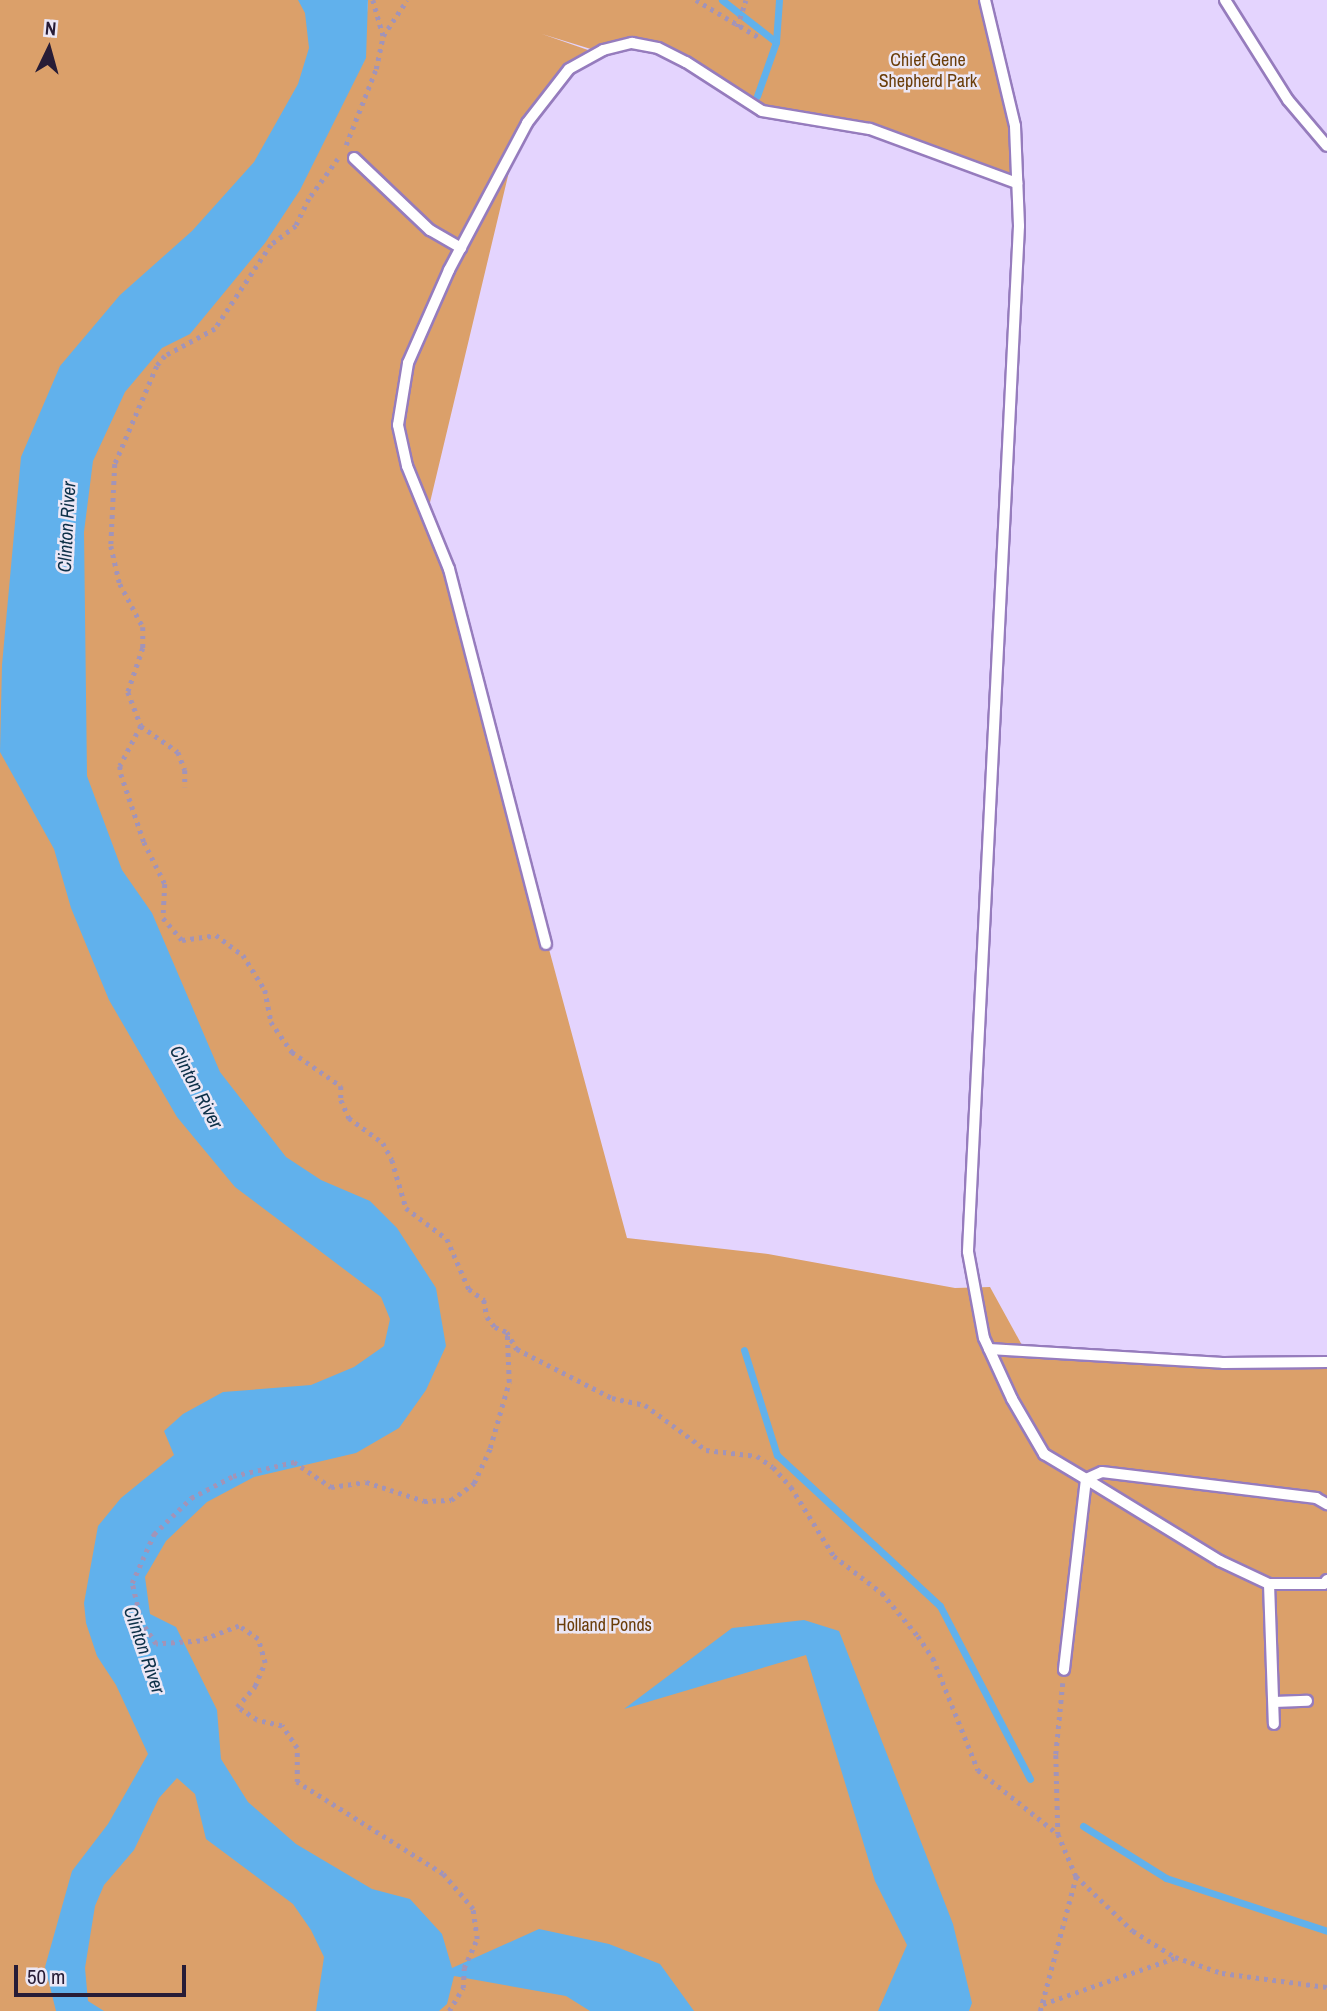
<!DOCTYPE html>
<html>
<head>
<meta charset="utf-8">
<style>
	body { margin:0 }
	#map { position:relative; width:1327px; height:2011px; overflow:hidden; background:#e4d4fe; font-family:"Archivo Narrow",sans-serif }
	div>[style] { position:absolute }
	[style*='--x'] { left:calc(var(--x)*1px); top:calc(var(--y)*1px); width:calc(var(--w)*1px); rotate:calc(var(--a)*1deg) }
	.green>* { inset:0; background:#dba06a }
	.water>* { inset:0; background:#61b1ec }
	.stream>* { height:7px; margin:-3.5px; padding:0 3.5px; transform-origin:3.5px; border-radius:3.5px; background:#61b1ec }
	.path>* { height:4.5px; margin-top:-2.25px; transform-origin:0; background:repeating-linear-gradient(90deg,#a294b8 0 3.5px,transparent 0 8.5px) }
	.roads { filter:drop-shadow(2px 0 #967cbd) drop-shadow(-2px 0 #967cbd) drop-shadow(0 2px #967cbd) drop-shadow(0 -2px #967cbd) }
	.lane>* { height:10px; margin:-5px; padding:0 5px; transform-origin:5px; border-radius:5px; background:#fff }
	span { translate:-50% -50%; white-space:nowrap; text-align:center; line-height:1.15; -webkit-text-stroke:5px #ece7f5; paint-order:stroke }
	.park-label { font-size:18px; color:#6a3d09 }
	.water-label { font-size:19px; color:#0d3048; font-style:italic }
	.north { position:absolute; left:14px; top:14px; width:70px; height:70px; -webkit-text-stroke:5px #ece7f5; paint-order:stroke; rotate:5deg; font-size:19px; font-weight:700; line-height:28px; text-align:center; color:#271c36 }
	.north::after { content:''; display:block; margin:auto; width:24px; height:32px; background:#271c36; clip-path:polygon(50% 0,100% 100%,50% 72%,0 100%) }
	.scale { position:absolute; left:14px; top:1965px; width:172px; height:32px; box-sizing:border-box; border:4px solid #271c36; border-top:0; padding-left:9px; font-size:21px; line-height:24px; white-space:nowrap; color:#271c36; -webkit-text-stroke:5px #ece7f5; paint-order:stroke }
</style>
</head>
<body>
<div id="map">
	<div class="green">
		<div style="clip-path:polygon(0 0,307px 0,363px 64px,368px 0,981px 0,1011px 126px,1013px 177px,871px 125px,765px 108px,660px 44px,594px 50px,542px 34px,588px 50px,566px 66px,536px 102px,518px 134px,427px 515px,445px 564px,627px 1238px,768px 1254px,955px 1288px,990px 1287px,1023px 1347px,1327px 1365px,1327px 2011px,0 2011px)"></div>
	</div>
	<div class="water">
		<div style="clip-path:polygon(298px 0,368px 0,366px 58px,300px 190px,265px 243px,190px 334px,162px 348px,125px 392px,93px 461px,84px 532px,87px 776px,122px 870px,152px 913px,220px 1072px,286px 1157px,321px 1180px,370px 1201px,397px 1228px,436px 1288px,446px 1346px,426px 1390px,399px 1428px,356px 1453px,254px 1477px,207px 1502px,166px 1541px,145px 1577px,150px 1614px,176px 1627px,217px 1710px,221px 1759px,248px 1802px,296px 1844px,372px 1889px,410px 1899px,442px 1934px,452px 1968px,539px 1929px,609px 1944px,660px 1964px,694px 2011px,590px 2011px,566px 1996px,454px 1976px,447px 2004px,439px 2011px,316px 2011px,324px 1957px,311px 1930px,293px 1904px,206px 1839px,195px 1794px,177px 1778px,159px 1798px,134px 1850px,104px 1885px,95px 1906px,85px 1968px,88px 2001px,104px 2011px,56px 2011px,45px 1967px,72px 1871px,108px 1824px,148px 1754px,116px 1685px,97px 1656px,86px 1623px,84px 1603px,98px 1526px,121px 1498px,174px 1455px,164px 1431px,183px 1414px,223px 1392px,311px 1385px,354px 1367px,384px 1346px,390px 1319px,381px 1297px,235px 1187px,177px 1117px,109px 1000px,71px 908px,54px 849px,0 752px,2px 665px,21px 457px,60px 366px,120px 295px,192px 231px,254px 162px,298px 84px,309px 48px,305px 13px)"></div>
		<div style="clip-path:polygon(804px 1620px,839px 1631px,953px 1924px,972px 2003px,969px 2011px,878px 2011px,907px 1945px,875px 1881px,806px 1655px,624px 1709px,732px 1628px)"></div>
	</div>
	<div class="stream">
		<div style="--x:722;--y:0;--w:68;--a:37.9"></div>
		<div style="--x:757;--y:96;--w:57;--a:-70.6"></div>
		<div style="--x:776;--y:42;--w:42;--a:-85.9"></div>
		<div style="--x:744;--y:1350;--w:110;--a:72.6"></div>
		<div style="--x:777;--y:1455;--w:222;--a:42.8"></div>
		<div style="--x:940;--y:1606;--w:195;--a:62.5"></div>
		<div style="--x:1083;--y:1826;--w:98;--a:32.1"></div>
		<div style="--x:1166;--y:1878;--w:169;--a:18.2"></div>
	</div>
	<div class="path">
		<div style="--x:373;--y:0;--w:37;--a:74"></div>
		<div style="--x:696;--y:0;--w:74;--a:30.7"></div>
		<div style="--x:737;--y:27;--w:28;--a:-72"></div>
		<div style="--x:346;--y:145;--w:82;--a:-68.5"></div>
		<div style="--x:376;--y:69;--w:34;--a:-78"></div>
		<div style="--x:383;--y:36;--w:43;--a:-56.3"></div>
		<div style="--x:338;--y:159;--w:49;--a:125.9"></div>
		<div style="--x:309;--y:199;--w:30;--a:116"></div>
		<div style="--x:296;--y:226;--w:31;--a:143"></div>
		<div style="--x:271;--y:245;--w:101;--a:123.7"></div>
		<div style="--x:215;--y:329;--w:57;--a:151.6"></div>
		<div style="--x:165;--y:356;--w:13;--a:129"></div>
		<div style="--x:157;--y:366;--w:107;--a:113.2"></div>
		<div style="--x:115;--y:464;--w:82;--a:92.8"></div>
		<div style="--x:111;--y:546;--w:39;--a:77"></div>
		<div style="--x:120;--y:584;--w:49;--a:61.9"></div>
		<div style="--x:143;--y:627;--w:21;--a:90"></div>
		<div style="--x:143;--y:648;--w:46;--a:108.8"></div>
		<div style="--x:128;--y:692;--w:36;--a:69"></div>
		<div style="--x:141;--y:726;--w:45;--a:117.7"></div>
		<div style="--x:120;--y:766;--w:8;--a:83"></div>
		<div style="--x:121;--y:774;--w:72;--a:71.3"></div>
		<div style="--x:144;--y:842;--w:47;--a:63.4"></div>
		<div style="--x:165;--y:884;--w:34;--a:93"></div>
		<div style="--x:163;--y:918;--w:29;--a:49"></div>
		<div style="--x:182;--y:940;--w:34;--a:-8"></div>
		<div style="--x:216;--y:935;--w:34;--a:37"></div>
		<div style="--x:243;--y:955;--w:41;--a:57.8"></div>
		<div style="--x:265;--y:990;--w:33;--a:79"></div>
		<div style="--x:271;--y:1022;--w:37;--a:55"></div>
		<div style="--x:292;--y:1052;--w:60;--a:34.8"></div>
		<div style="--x:341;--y:1086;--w:14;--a:90"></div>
		<div style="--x:341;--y:1100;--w:20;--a:66"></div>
		<div style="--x:349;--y:1118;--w:42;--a:36.3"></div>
		<div style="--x:383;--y:1143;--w:19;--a:62"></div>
		<div style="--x:392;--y:1160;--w:50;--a:73.7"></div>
		<div style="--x:406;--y:1208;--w:51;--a:37.1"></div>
		<div style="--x:447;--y:1239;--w:55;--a:66.3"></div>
		<div style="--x:469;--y:1289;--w:19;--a:36"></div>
		<div style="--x:484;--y:1300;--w:17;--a:80"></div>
		<div style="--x:487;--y:1317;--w:13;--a:51"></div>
		<div style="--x:495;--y:1327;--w:13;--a:23"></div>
		<div style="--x:507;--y:1332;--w:20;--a:60"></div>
		<div style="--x:517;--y:1349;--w:107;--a:27.3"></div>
		<div style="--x:612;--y:1398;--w:34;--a:12"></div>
		<div style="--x:645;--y:1405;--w:76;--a:36.4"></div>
		<div style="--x:706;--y:1450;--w:51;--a:6.7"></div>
		<div style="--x:757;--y:1456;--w:19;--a:35"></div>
		<div style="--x:773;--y:1467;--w:27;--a:48"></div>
		<div style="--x:791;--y:1487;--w:81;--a:58.1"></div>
		<div style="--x:834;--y:1556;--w:61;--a:37.6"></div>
		<div style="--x:882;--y:1593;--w:56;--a:50.1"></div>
		<div style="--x:918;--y:1636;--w:27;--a:56"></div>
		<div style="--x:933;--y:1658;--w:121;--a:68.1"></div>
		<div style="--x:978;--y:1770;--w:102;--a:38.7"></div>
		<div style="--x:141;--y:726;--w:45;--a:35.1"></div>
		<div style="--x:178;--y:752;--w:19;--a:69"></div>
		<div style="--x:185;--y:770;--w:17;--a:90"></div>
		<div style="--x:1063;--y:1683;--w:72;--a:95.6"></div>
		<div style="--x:1056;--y:1755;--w:79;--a:88.5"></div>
		<div style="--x:1058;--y:1834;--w:46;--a:66.8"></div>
		<div style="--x:1076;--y:1876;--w:79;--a:44"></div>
		<div style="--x:1133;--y:1931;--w:49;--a:31.8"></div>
		<div style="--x:1175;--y:1957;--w:50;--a:18.8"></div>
		<div style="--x:1222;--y:1973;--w:106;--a:7.6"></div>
		<div style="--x:1043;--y:2004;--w:139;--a:-19.3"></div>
		<div style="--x:449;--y:2011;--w:27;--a:-59"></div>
		<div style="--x:463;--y:1988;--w:20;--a:-87"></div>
		<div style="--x:464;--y:1968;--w:32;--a:-66"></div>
		<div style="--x:477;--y:1939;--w:30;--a:-98"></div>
		<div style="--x:473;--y:1909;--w:46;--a:-130.6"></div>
		<div style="--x:443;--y:1874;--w:173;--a:-147.8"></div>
		<div style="--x:297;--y:1782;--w:34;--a:-90"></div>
		<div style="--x:297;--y:1748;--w:27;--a:-124"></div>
		<div style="--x:282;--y:1726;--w:26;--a:-167"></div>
		<div style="--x:257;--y:1720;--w:24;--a:-147"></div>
		<div style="--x:237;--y:1707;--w:28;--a:-49"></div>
		<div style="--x:255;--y:1686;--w:25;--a:-67"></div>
		<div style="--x:265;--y:1663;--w:25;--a:-106"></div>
		<div style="--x:258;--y:1639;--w:23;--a:-146"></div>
		<div style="--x:239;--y:1626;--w:42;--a:159"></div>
		<div style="--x:200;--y:1641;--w:44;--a:176.1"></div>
		<div style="--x:156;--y:1644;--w:27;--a:-124"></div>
		<div style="--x:141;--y:1622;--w:40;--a:-103"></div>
		<div style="--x:132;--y:1583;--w:54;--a:-65.8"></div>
		<div style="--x:154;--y:1534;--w:52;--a:-44.2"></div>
		<div style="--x:191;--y:1498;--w:47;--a:-27.6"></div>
		<div style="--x:233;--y:1476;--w:63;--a:-12.9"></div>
		<div style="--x:294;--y:1462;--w:45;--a:34"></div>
		<div style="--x:331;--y:1487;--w:35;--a:-8"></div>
		<div style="--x:366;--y:1482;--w:61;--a:18.1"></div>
		<div style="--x:424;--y:1501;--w:27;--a:-2"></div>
		<div style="--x:451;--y:1500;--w:29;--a:-36"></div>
		<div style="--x:474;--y:1483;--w:38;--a:-65"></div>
		<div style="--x:490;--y:1448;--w:69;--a:-73.9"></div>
		<div style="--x:509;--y:1382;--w:49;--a:-92.3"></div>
		<div style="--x:1040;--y:2011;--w:139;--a:-75"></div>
	</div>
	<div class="roads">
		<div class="lane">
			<div style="--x:985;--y:0;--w:130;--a:76.6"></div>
			<div style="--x:1015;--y:126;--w:100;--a:87.7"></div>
			<div style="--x:1019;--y:226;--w:1027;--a:92.85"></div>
			<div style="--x:968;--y:1252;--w:87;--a:79.5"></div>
			<div style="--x:984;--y:1338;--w:67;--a:65.3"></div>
			<div style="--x:1012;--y:1399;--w:64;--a:59.8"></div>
			<div style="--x:1044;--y:1454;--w:49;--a:30.8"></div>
			<div style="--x:1086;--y:1479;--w:192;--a:96.6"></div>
			<div style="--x:1225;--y:0;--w:118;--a:57.8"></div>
			<div style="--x:1288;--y:100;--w:60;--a:49.7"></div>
			<div style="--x:354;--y:158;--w:105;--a:43.5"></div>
			<div style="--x:430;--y:230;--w:36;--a:30"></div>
			<div style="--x:546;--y:944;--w:387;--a:-104.5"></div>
			<div style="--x:449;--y:569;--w:111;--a:-112.2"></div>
			<div style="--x:407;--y:466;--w:42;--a:-102.4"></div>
			<div style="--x:398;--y:425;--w:63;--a:-80.8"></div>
			<div style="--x:408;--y:363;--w:102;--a:-66.2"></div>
			<div style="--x:449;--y:270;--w:166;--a:-62"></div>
			<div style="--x:527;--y:123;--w:68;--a:-52.1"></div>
			<div style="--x:569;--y:69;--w:39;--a:-29"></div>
			<div style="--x:603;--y:50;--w:30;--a:-14"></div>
			<div style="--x:632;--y:43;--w:26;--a:11"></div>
			<div style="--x:658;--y:48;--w:31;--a:27"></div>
			<div style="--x:686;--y:62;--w:90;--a:32.8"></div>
			<div style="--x:762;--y:111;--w:109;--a:9.5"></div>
			<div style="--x:870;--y:129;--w:157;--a:20.2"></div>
			<div style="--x:989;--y:1349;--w:234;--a:3.4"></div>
			<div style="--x:1223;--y:1363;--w:104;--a:-0.6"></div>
			<div style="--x:1086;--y:1479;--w:157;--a:31.5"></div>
			<div style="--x:1220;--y:1561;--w:54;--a:25.1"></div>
			<div style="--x:1269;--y:1584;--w:55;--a:0"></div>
			<div style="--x:1324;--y:1584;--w:5;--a:-53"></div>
			<div style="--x:1086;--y:1479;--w:17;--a:-24"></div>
			<div style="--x:1102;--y:1472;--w:216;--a:6.9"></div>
			<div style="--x:1316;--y:1498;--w:13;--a:29"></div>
			<div style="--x:1269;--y:1584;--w:140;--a:88"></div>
			<div style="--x:1274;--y:1702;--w:33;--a:-2"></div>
		</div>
	</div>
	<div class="park-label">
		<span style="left:928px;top:71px">Chief Gene<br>Shepherd Park</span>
		<span style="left:604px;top:1625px">Holland Ponds</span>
	</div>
	<div class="water-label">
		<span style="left:67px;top:527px;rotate:-87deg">Clinton River</span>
		<span style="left:196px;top:1087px;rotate:62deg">Clinton River</span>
		<span style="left:144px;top:1650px;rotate:71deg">Clinton River</span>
	</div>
	<div class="north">N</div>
	<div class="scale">50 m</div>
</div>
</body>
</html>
